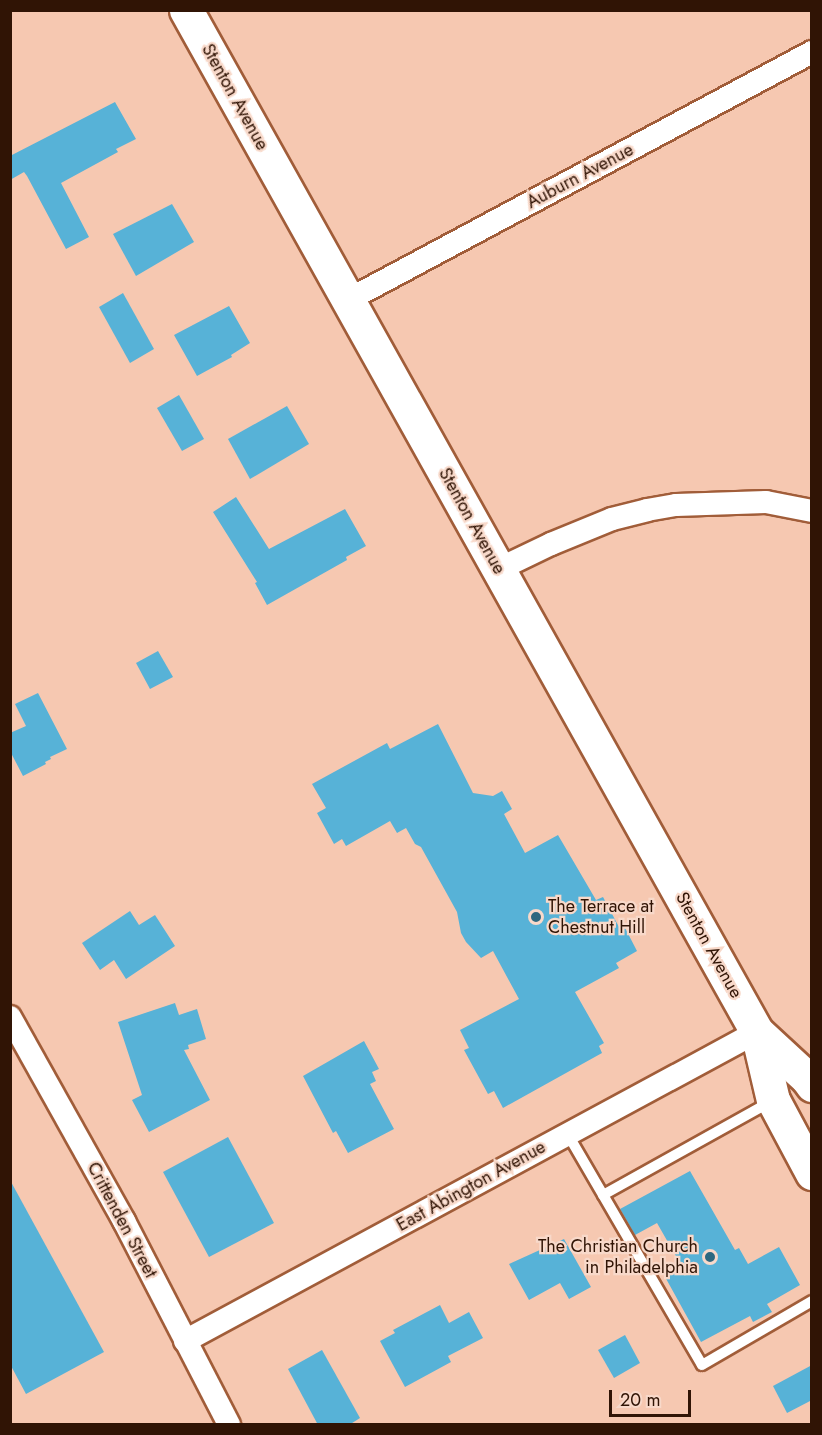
<!DOCTYPE html>
<html>
<head>
<meta charset="utf-8">
<style>
	body { margin:0 }
	#map { position:relative; width:822px; height:1435px; overflow:hidden; background:#f6c8b1; font-family:Jost,sans-serif }
	div>[style] { position:absolute }
	[style*='--x'] { left:calc(var(--x)*1px); top:calc(var(--y)*1px); width:calc(var(--w)*1px); rotate:calc(var(--a)*1deg) }
	.building>* { inset:0; background:#57b2d7 }
	.roads { filter:drop-shadow(2px 0 #a15d39) drop-shadow(-2px 0 #a15d39) drop-shadow(0 2px #a15d39) drop-shadow(0 -2px #a15d39) }
	.lane>* { height:10px; margin:-5px; padding:0 5px; transform-origin:5px; border-radius:5px; background:#fff }
	.street>* { height:22px; margin:-11px; padding:0 11px; transform-origin:11px; border-radius:11px; background:#fff }
	.primary>* { height:33px; margin:-16.5px; padding:0 16.5px; transform-origin:16.5px; border-radius:16.5px; background:#fff }
	.dots>* { width:16px; height:16px; translate:-50% -50%; box-sizing:border-box; border:3px solid #f8d9ca; border-radius:50% }
	span { translate:-50% -50%; white-space:nowrap; text-align:center; line-height:1.15; -webkit-text-stroke:4.5px #f8d9ca; paint-order:stroke }
	.street-label { font-size:18px; color:#301405 }
	.poi-label { font-size:18px; color:#301405 }
	.left { translate:0 -50%; text-align:left }
	.right { translate:-100% -50%; text-align:right }
	.frame { position:absolute; inset:0; border:12px solid #301405; pointer-events:none }
	.scale { position:absolute; left:609px; top:1390px; width:82px; height:27px; box-sizing:border-box; border:3px solid #301405; border-top:0; padding-left:8px; font-size:18px; line-height:21px; white-space:nowrap; color:#301405; -webkit-text-stroke:4px #f8d9ca; paint-order:stroke }
</style>
</head>
<body>
<div id="map">
	<div class="building">
		<div style="clip-path:polygon(115px 102px,136px 139px,116px 149px,118px 152px,61px 183px,89px 237px,66px 249px,27px 176px,24px 172px,10px 180px,10px 156px)"></div>
		<div style="clip-path:polygon(172px 204px,194px 242px,136px 276px,113px 234px)"></div>
		<div style="clip-path:polygon(123px 293px,154px 349px,130px 363px,99px 307px)"></div>
		<div style="clip-path:polygon(229px 306px,250px 343px,231px 355px,232px 357px,197px 376px,174px 335px)"></div>
		<div style="clip-path:polygon(179px 395px,204px 439px,182px 451px,157px 408px)"></div>
		<div style="clip-path:polygon(287px 406px,309px 444px,250px 479px,228px 439px)"></div>
		<div style="clip-path:polygon(236px 497px,269px 549px,345px 509px,366px 546px,346px 557px,347px 560px,267px 605px,255px 583px,257px 582px,213px 512px)"></div>
		<div style="clip-path:polygon(158px 651px,173px 677px,150px 689px,136px 663px)"></div>
		<div style="clip-path:polygon(38px 693px,67px 749px,50px 757px,51px 759px,45px 762px,46px 764px,23px 776px,10px 751px,10px 733px,26px 726px,15px 704px)"></div>
		<div style="clip-path:polygon(438px 724px,473px 793px,493px 796px,502px 791px,512px 809px,504px 814px,525px 853px,558px 835px,596px 900px,603px 897px,619px 927px,623px 924px,637px 951px,616px 963px,619px 968px,575px 992px,604px 1043px,599px 1046px,602px 1053px,503px 1108px,494px 1091px,488px 1094px,464px 1050px,469px 1048px,460px 1030px,519px 999px,493px 951px,481px 958px,466px 942px,461px 933px,457px 912px,421px 847px,415px 844px,406px 828px,397px 833px,390px 821px,346px 846px,342px 839px,334px 844px,317px 813px,326px 808px,312px 784px,387px 743px,390px 749px)"></div>
		<div style="clip-path:polygon(130px 911px,139px 925px,155px 915px,175px 946px,126px 979px,114px 960px,100px 970px,82px 943px)"></div>
		<div style="clip-path:polygon(175px 1003px,179px 1015px,197px 1009px,206px 1039px,188px 1045px,189px 1049px,184px 1050px,210px 1100px,149px 1132px,132px 1100px,142px 1095px,118px 1022px)"></div>
		<div style="clip-path:polygon(364px 1041px,379px 1069px,372px 1072px,376px 1081px,370px 1084px,394px 1129px,348px 1153px,336px 1131px,333px 1133px,303px 1076px)"></div>
		<div style="clip-path:polygon(228px 1137px,274px 1223px,209px 1257px,163px 1172px)"></div>
		<div style="clip-path:polygon(690px 1171px,735px 1250px,739px 1248px,748px 1264px,779px 1247px,800px 1285px,767px 1304px,772px 1312px,753px 1322px,750px 1316px,701px 1342px,664px 1275px,681px 1265px,657px 1223px,635px 1235px,620px 1209px)"></div>
		<div style="clip-path:polygon(10px 1180px,104px 1352px,26px 1394px,10px 1364px)"></div>
		<div style="clip-path:polygon(564px 1239px,591px 1287px,569px 1299px,560px 1283px,529px 1300px,509px 1264px)"></div>
		<div style="clip-path:polygon(440px 1305px,449px 1323px,469px 1312px,483px 1338px,448px 1356px,451px 1362px,405px 1387px,380px 1341px,395px 1333px,393px 1330px)"></div>
		<div style="clip-path:polygon(625px 1335px,640px 1363px,614px 1378px,598px 1350px)"></div>
		<div style="clip-path:polygon(322px 1350px,360px 1418px,349px 1425px,318px 1425px,288px 1369px)"></div>
		<div style="clip-path:polygon(812px 1365px,812px 1400px,787px 1413px,773px 1386px)"></div>
	</div>
	<div class="roads">
		<div class="lane">
			<div style="--x:567;--y:1133;--w:268;--a:59.8"></div>
			<div style="--x:702;--y:1365;--w:127;--a:-30.2"></div>
			<div style="--x:603;--y:1195;--w:191;--a:-29.1"></div>
		</div>
		<div class="street">
			<div style="--x:348;--y:300;--w:526;--a:-28.12"></div>
			<div style="--x:499;--y:569;--w:58;--a:-25.7"></div>
			<div style="--x:551;--y:544;--w:66;--a:-22.3"></div>
			<div style="--x:612;--y:519;--w:36;--a:-14"></div>
			<div style="--x:647;--y:510;--w:29;--a:-10"></div>
			<div style="--x:676;--y:505;--w:90;--a:-1.9"></div>
			<div style="--x:766;--y:502;--w:47;--a:11.1"></div>
			<div style="--x:10;--y:1017;--w:234;--a:60.8"></div>
			<div style="--x:124;--y:1221;--w:229;--a:62.7"></div>
			<div style="--x:185;--y:1341;--w:650;--a:-28.38"></div>
		</div>
		<div class="primary">
			<div style="--x:186;--y:10;--w:1171;--a:60.81"></div>
			<div style="--x:757;--y:1032;--w:70;--a:76.8"></div>
			<div style="--x:773;--y:1100;--w:83;--a:61.9"></div>
			<div style="--x:757;--y:1032;--w:68;--a:42.6"></div>
			<div style="--x:807;--y:1078;--w:9;--a:54"></div>
		</div>
	</div>
	<div class="dots">
		<div style="left:536px;top:917px;background:#2d6880"></div>
		<div style="left:710px;top:1257px;background:#2d6880"></div>
	</div>
	<div class="street-label">
		<span style="left:235px;top:97px;rotate:61deg">Stenton Avenue</span>
		<span style="left:580px;top:176px;rotate:-28deg">Auburn Avenue</span>
		<span style="left:472px;top:521px;rotate:61deg">Stenton Avenue</span>
		<span style="left:709px;top:945px;rotate:61deg">Stenton Avenue</span>
		<span style="left:471px;top:1186px;rotate:-29deg">East Abington Avenue</span>
		<span style="left:122px;top:1220px;rotate:62deg">Crittenden Street</span>
	</div>
	<div class="poi-label">
		<span class="left" style="left:548px;top:917px">The Terrace at<br>Chestnut Hill</span>
		<span class="right" style="left:698px;top:1257px">The Christian Church<br>in Philadelphia</span>
	</div>
	<div class="frame"></div>
	<div class="scale">20 m</div>
</div>
</body>
</html>
